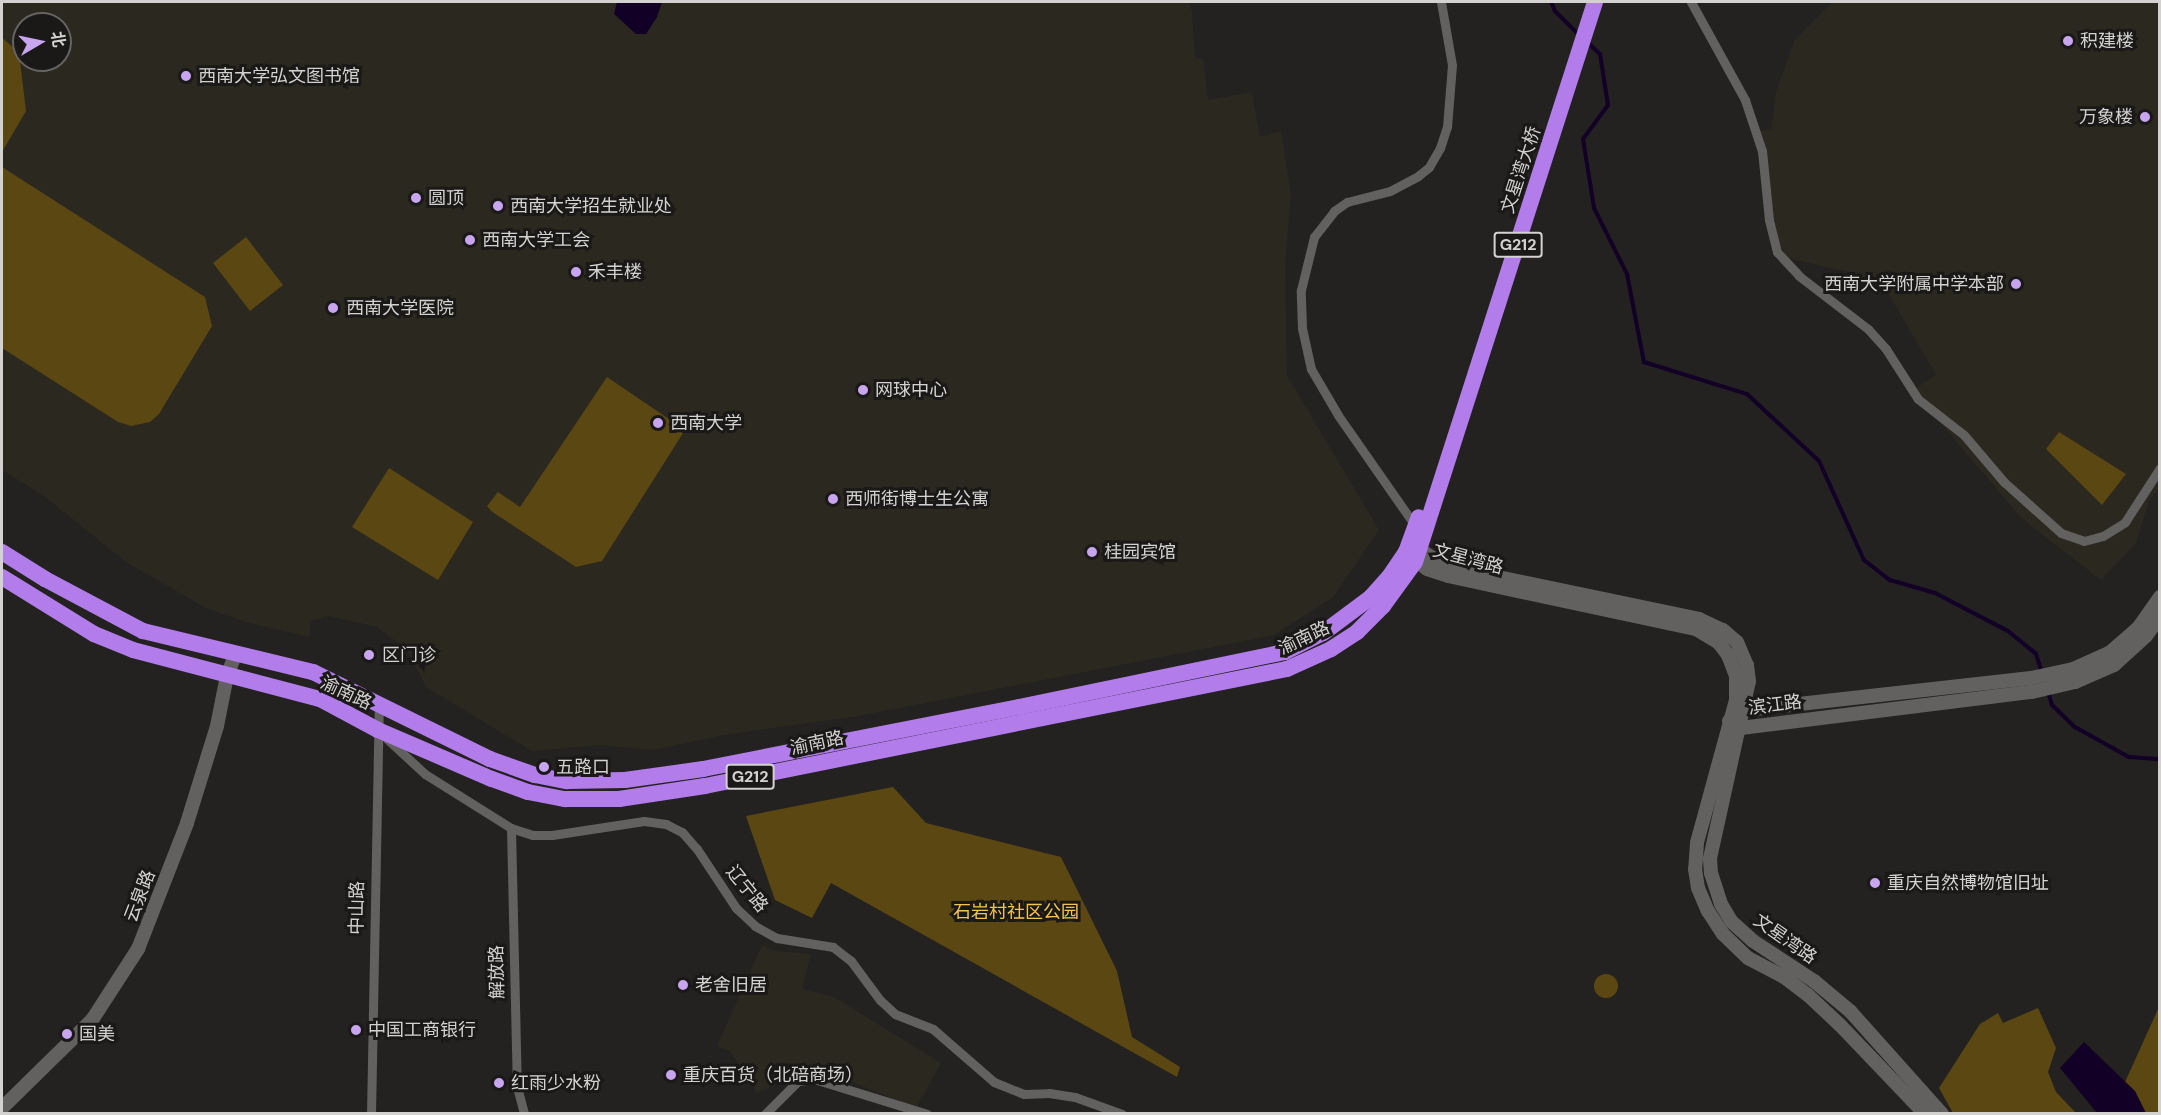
<!DOCTYPE html>
<html>
<head>
<meta charset="utf-8">
<style>
	body { margin:0 }
	#map { position:relative; width:2161px; height:1115px; overflow:hidden; background:#232220; font-family:"DM Sans","Noto Sans SC",sans-serif }
	div>[style] { position:absolute }
	[style*='--x'] { left:calc(var(--x)*1px); top:calc(var(--y)*1px); width:calc(var(--w)*1px); rotate:calc(var(--a)*1deg) }
	.built>* { inset:0; background:#2b2820 }
	.green>* { inset:0; background:#5b4712 }
	.round { border-radius:50% }
	.water>* { inset:0; background:#130026 }
	.stream>* { height:4px; margin:-2px; padding:0 2px; transform-origin:2px; border-radius:2px; background:#130026 }
	.street>* { height:9px; margin:-4.5px; padding:0 4.5px; transform-origin:4.5px; border-radius:4.5px; background:#63615f }
	.secondary>* { height:14px; margin:-7px; padding:0 7px; transform-origin:7px; border-radius:7px; background:#63615f }
	.highway>* { height:16px; margin:-8px; padding:0 8px; transform-origin:8px; border-radius:8px; background:#b27ceb }
	.dots>* { width:16px; height:16px; translate:-50% -50%; box-sizing:border-box; border:3px solid #1a1917; border-radius:50% }
	span { translate:-50% -50%; white-space:nowrap; text-align:center; line-height:1.15; -webkit-text-stroke:6px #1a1917; paint-order:stroke }
	.shield-label span { padding:2px 4px; background:#1a1917; border:2px solid; border-radius:4px; -webkit-text-stroke-width:0 }
	.shield-label { font-size:16px; color:#d3d2d0; font-weight:700 }
	.poi-label { font-size:18px; color:#d3d2d0 }
	.left { translate:0 -50%; text-align:left }
	.right { translate:-100% -50%; text-align:right }
	.street-label { font-size:18px; color:#d3d2d0 }
	.park-label { font-size:18px; color:#f3c44e }
	.frame { position:absolute; inset:0; border:3px solid #d3d2d0; pointer-events:none }
	.north { position:absolute; left:12px; top:12px; width:60px; height:60px; box-sizing:border-box; background:#1a1917; border:2px solid #646361; border-radius:50%; rotate:81deg; font-size:16px; font-weight:700; line-height:24px; text-align:center; color:#d3d2d0 }
	.north::after { content:''; display:block; margin:auto; width:21px; height:27px; background:#c7a6ef; clip-path:polygon(50% 0,100% 100%,50% 72%,0 100%) }
</style>
</head>
<body>
<div id="map">
	<div class="built">
		<div style="clip-path:polygon(evenodd,2px 2px,1189px 2px,1192px 11px,1195px 58px,1203px 59px,1208px 100px,1252px 92px,1260px 137px,1281px 131px,1291px 195px,1285px 264px,1287px 375px,1379px 530px,1333px 597px,1274px 635px,858px 716px,724px 735px,653px 750px,601px 745px,532px 751px,426px 687px,407px 650px,377px 627px,329px 616px,310px 621px,310px 637px,246px 622px,206px 608px,126px 562px,44px 496px,2px 470px,2px 2px,24px 24px,60px 24px,60px 60px,24px 60px,24px 24px)"></div>
		<div style="clip-path:polygon(1832px 2px,2159px 2px,2159px 488px,2149px 501px,2136px 543px,2101px 580px,2021px 518px,1913px 390px,1936px 375px,1888px 293px,1858px 274px,1787px 258px,1766px 220px,1756px 132px,1771px 129px,1776px 92px,1794px 41px)"></div>
		<div style="clip-path:polygon(762px 945px,776px 951px,811px 954px,802px 989px,834px 997px,941px 1063px,916px 1108px,825px 1071px,789px 1078px,757px 1093px,730px 1051px,717px 1046px)"></div>
	</div>
	<div class="green">
		<div style="clip-path:polygon(2px 38px,19px 52px,26px 111px,2px 152px)"></div>
		<div style="clip-path:polygon(2px 167px,205px 297px,212px 326px,159px 414px,150px 422px,131px 426px,118px 422px,2px 348px)"></div>
		<div style="clip-path:polygon(246px 237px,283px 285px,250px 311px,213px 263px)"></div>
		<div style="clip-path:polygon(607px 377px,685px 430px,602px 561px,576px 567px,491px 511px,487px 506px,498px 492px,520px 507px)"></div>
		<div style="clip-path:polygon(2059px 432px,2126px 474px,2102px 505px,2046px 449px)"></div>
		<div style="clip-path:polygon(389px 468px,473px 522px,438px 580px,352px 527px)"></div>
		<div style="clip-path:polygon(893px 787px,926px 823px,1061px 857px,1117px 971px,1132px 1037px,1180px 1067px,1177px 1077px,831px 883px,812px 918px,775px 900px,746px 816px)"></div>
		<div class="round" style="left:1594px;top:974px;width:24px;height:24px"></div>
		<div style="clip-path:polygon(2159px 1007px,2159px 1113px,2111px 1113px)"></div>
		<div style="clip-path:polygon(2038px 1008px,2056px 1048px,2048px 1072px,2056px 1092px,2076px 1113px,1953px 1113px,1939px 1088px,1980px 1024px,1998px 1013px,2003px 1023px)"></div>
	</div>
	<div class="water">
		<div style="clip-path:polygon(617px 2px,662px 2px,657px 17px,646px 34px,636px 34px,614px 14px)"></div>
		<div style="clip-path:polygon(2084px 1042px,2135px 1091px,2146px 1113px,2097px 1113px,2060px 1068px)"></div>
	</div>
	<div class="stream">
		<div style="--x:1551;--y:2;--w:10;--a:66"></div>
		<div style="--x:1555;--y:11;--w:34;--a:45"></div>
		<div style="--x:1587;--y:42;--w:18;--a:43"></div>
		<div style="--x:1600;--y:54;--w:52;--a:81.1"></div>
		<div style="--x:1608;--y:105;--w:42;--a:126.3"></div>
		<div style="--x:1583;--y:139;--w:70;--a:80.9"></div>
		<div style="--x:1594;--y:208;--w:74;--a:63.4"></div>
		<div style="--x:1627;--y:274;--w:90;--a:79.1"></div>
		<div style="--x:1644;--y:362;--w:108;--a:17.3"></div>
		<div style="--x:1747;--y:394;--w:98;--a:42.9"></div>
		<div style="--x:1819;--y:461;--w:109;--a:65.6"></div>
		<div style="--x:1864;--y:560;--w:33;--a:38"></div>
		<div style="--x:1890;--y:580;--w:47;--a:16.1"></div>
		<div style="--x:1935;--y:593;--w:82;--a:27.5"></div>
		<div style="--x:2008;--y:631;--w:36;--a:39"></div>
		<div style="--x:2036;--y:654;--w:20;--a:72"></div>
		<div style="--x:2048;--y:692;--w:14;--a:73"></div>
		<div style="--x:2052;--y:705;--w:32;--a:44"></div>
		<div style="--x:2075;--y:727;--w:62;--a:29.1"></div>
		<div style="--x:2129;--y:757;--w:31;--a:4"></div>
	</div>
	<div class="street">
		<div style="--x:1691;--y:2;--w:112;--a:61.1"></div>
		<div style="--x:1745;--y:100;--w:54;--a:71.6"></div>
		<div style="--x:1762;--y:151;--w:69;--a:84.2"></div>
		<div style="--x:1769;--y:220;--w:33;--a:76"></div>
		<div style="--x:1777;--y:252;--w:33;--a:47"></div>
		<div style="--x:1799;--y:276;--w:87;--a:37.5"></div>
		<div style="--x:1868;--y:329;--w:27;--a:48"></div>
		<div style="--x:1886;--y:349;--w:59;--a:57.4"></div>
		<div style="--x:1918;--y:399;--w:58;--a:38"></div>
		<div style="--x:1964;--y:435;--w:62;--a:49.6"></div>
		<div style="--x:2004;--y:482;--w:76;--a:41.8"></div>
		<div style="--x:2061;--y:533;--w:24;--a:19"></div>
		<div style="--x:2084;--y:541;--w:20;--a:-15"></div>
		<div style="--x:2103;--y:536;--w:26;--a:-32"></div>
		<div style="--x:2125;--y:522;--w:64;--a:-57.1"></div>
		<div style="--x:1416;--y:527;--w:136;--a:-124.9"></div>
		<div style="--x:1338;--y:415;--w:53;--a:-120.4"></div>
		<div style="--x:1311;--y:369;--w:42;--a:-102.4"></div>
		<div style="--x:1302;--y:328;--w:38;--a:-92"></div>
		<div style="--x:1301;--y:290;--w:55;--a:-76.2"></div>
		<div style="--x:1314;--y:237;--w:33;--a:-52"></div>
		<div style="--x:1334;--y:211;--w:16;--a:-35"></div>
		<div style="--x:1347;--y:202;--w:44;--a:-14.3"></div>
		<div style="--x:1390;--y:191;--w:32;--a:-28"></div>
		<div style="--x:1418;--y:176;--w:14;--a:-39"></div>
		<div style="--x:1429;--y:167;--w:22;--a:-60"></div>
		<div style="--x:1440;--y:148;--w:22;--a:-72"></div>
		<div style="--x:1447;--y:127;--w:62;--a:-85.4"></div>
		<div style="--x:1452;--y:65;--w:64;--a:-99.9"></div>
		<div style="--x:387;--y:739;--w:52;--a:42.6"></div>
		<div style="--x:425;--y:774;--w:102;--a:32.1"></div>
		<div style="--x:511;--y:828;--w:23;--a:18"></div>
		<div style="--x:533;--y:835;--w:19;--a:0"></div>
		<div style="--x:552;--y:835;--w:93;--a:-8.7"></div>
		<div style="--x:644;--y:821;--w:22;--a:8"></div>
		<div style="--x:666;--y:824;--w:18;--a:27"></div>
		<div style="--x:682;--y:832;--w:23;--a:49"></div>
		<div style="--x:697;--y:849;--w:71;--a:56.5"></div>
		<div style="--x:736;--y:908;--w:26;--a:43"></div>
		<div style="--x:755;--y:926;--w:25;--a:29"></div>
		<div style="--x:777;--y:938;--w:57;--a:9.1"></div>
		<div style="--x:833;--y:947;--w:23;--a:38"></div>
		<div style="--x:851;--y:961;--w:49;--a:53.4"></div>
		<div style="--x:880;--y:1000;--w:21;--a:43"></div>
		<div style="--x:895;--y:1014;--w:41;--a:21.5"></div>
		<div style="--x:933;--y:1029;--w:81;--a:41"></div>
		<div style="--x:994;--y:1082;--w:32;--a:22"></div>
		<div style="--x:1024;--y:1094;--w:25;--a:-2"></div>
		<div style="--x:1049;--y:1093;--w:26;--a:9"></div>
		<div style="--x:1075;--y:1097;--w:50;--a:19.9"></div>
		<div style="--x:511;--y:828;--w:259;--a:88.7"></div>
		<div style="--x:517;--y:1087;--w:28;--a:75"></div>
		<div style="--x:371;--y:1114;--w:410;--a:-88.9"></div>
		<div style="--x:765;--y:1114;--w:47;--a:-45"></div>
		<div style="--x:798;--y:1081;--w:16;--a:-7"></div>
		<div style="--x:814;--y:1079;--w:118;--a:17.2"></div>
	</div>
	<div class="secondary">
		<div style="--x:1409;--y:552;--w:11;--a:-10"></div>
		<div style="--x:1420;--y:550;--w:22;--a:32"></div>
		<div style="--x:1439;--y:562;--w:22;--a:18"></div>
		<div style="--x:1460;--y:569;--w:244;--a:11.8"></div>
		<div style="--x:1699;--y:619;--w:26;--a:25"></div>
		<div style="--x:1723;--y:630;--w:18;--a:41"></div>
		<div style="--x:1737;--y:642;--w:25;--a:67"></div>
		<div style="--x:1747;--y:665;--w:16;--a:83"></div>
		<div style="--x:1749;--y:681;--w:182;--a:102.4"></div>
		<div style="--x:1710;--y:859;--w:14;--a:86"></div>
		<div style="--x:1711;--y:873;--w:33;--a:72"></div>
		<div style="--x:1721;--y:904;--w:21;--a:59"></div>
		<div style="--x:1732;--y:922;--w:28;--a:42"></div>
		<div style="--x:1753;--y:941;--w:73;--a:33.3"></div>
		<div style="--x:1814;--y:981;--w:47;--a:39.8"></div>
		<div style="--x:1850;--y:1011;--w:138;--a:48.2"></div>
		<div style="--x:1410;--y:556;--w:21;--a:37"></div>
		<div style="--x:1427;--y:569;--w:22;--a:18"></div>
		<div style="--x:1448;--y:576;--w:254;--a:12.1"></div>
		<div style="--x:1696;--y:629;--w:27;--a:31"></div>
		<div style="--x:1719;--y:643;--w:15;--a:53"></div>
		<div style="--x:1728;--y:655;--w:22;--a:69"></div>
		<div style="--x:1736;--y:676;--w:24;--a:90"></div>
		<div style="--x:1736;--y:700;--w:148;--a:105.3"></div>
		<div style="--x:1697;--y:843;--w:26;--a:94"></div>
		<div style="--x:1695;--y:869;--w:19;--a:81"></div>
		<div style="--x:1698;--y:888;--w:25;--a:67"></div>
		<div style="--x:1708;--y:911;--w:27;--a:57"></div>
		<div style="--x:1723;--y:934;--w:35;--a:44"></div>
		<div style="--x:1748;--y:958;--w:41;--a:27.8"></div>
		<div style="--x:1784;--y:977;--w:30;--a:37"></div>
		<div style="--x:1808;--y:995;--w:44;--a:43.2"></div>
		<div style="--x:1840;--y:1025;--w:123;--a:46.3"></div>
		<div style="--x:2160;--y:597;--w:38;--a:125"></div>
		<div style="--x:2138;--y:628;--w:38;--a:139"></div>
		<div style="--x:2109;--y:653;--w:39;--a:156"></div>
		<div style="--x:2073;--y:669;--w:43;--a:167.9"></div>
		<div style="--x:2031;--y:678;--w:288;--a:173.6"></div>
		<div style="--x:1745;--y:710;--w:19;--a:145"></div>
		<div style="--x:1729;--y:721;--w:14;--a:30"></div>
		<div style="--x:1741;--y:728;--w:293;--a:-7.1"></div>
		<div style="--x:2032;--y:692;--w:44;--a:-13.1"></div>
		<div style="--x:2075;--y:682;--w:43;--a:-23.6"></div>
		<div style="--x:2114;--y:665;--w:43;--a:-42.2"></div>
		<div style="--x:2146;--y:636;--w:24;--a:-54"></div>
		<div style="--x:2;--y:1108;--w:126;--a:-44.4"></div>
		<div style="--x:92;--y:1020;--w:85;--a:-57.1"></div>
		<div style="--x:138;--y:949;--w:135;--a:-68.7"></div>
		<div style="--x:187;--y:823;--w:102;--a:-72.8"></div>
		<div style="--x:217;--y:726;--w:51;--a:-78.7"></div>
		<div style="--x:227;--y:676;--w:22;--a:-69"></div>
	</div>
	<div class="highway">
		<div style="--x:2;--y:552;--w:51;--a:32.1"></div>
		<div style="--x:45;--y:579;--w:111;--a:28"></div>
		<div style="--x:143;--y:631;--w:175;--a:13.6"></div>
		<div style="--x:313;--y:672;--w:197;--a:26.2"></div>
		<div style="--x:490;--y:759;--w:48;--a:19.6"></div>
		<div style="--x:535;--y:775;--w:33;--a:11"></div>
		<div style="--x:567;--y:781;--w:58;--a:-1"></div>
		<div style="--x:625;--y:780;--w:79;--a:-8"></div>
		<div style="--x:703;--y:769;--w:322;--a:-11.1"></div>
		<div style="--x:1019;--y:707;--w:272;--a:-11.7"></div>
		<div style="--x:1285;--y:652;--w:42;--a:-26.6"></div>
		<div style="--x:1323;--y:633;--w:59;--a:-36.7"></div>
		<div style="--x:1370;--y:598;--w:28;--a:-48"></div>
		<div style="--x:1389;--y:577;--w:30;--a:-56"></div>
		<div style="--x:1406;--y:552;--w:37;--a:-70"></div>
		<div style="--x:2;--y:577;--w:108;--a:31.8"></div>
		<div style="--x:94;--y:634;--w:42;--a:22.3"></div>
		<div style="--x:133;--y:650;--w:193;--a:14.7"></div>
		<div style="--x:320;--y:699;--w:66;--a:28.1"></div>
		<div style="--x:378;--y:730;--w:124;--a:23.3"></div>
		<div style="--x:492;--y:779;--w:38;--a:20"></div>
		<div style="--x:528;--y:792;--w:38;--a:11"></div>
		<div style="--x:565;--y:799;--w:54;--a:0"></div>
		<div style="--x:619;--y:799;--w:87;--a:-8.6"></div>
		<div style="--x:705;--y:786;--w:594;--a:-11.37"></div>
		<div style="--x:1287;--y:669;--w:48;--a:-24.4"></div>
		<div style="--x:1331;--y:649;--w:31;--a:-33"></div>
		<div style="--x:1357;--y:632;--w:37;--a:-45"></div>
		<div style="--x:1383;--y:606;--w:54;--a:-54"></div>
		<div style="--x:1415;--y:562;--w:588;--a:-72.18"></div>
	</div>
	<div class="dots">
		<div style="left:2068px;top:41px;background:#c7a6ef"></div>
		<div style="left:186px;top:76px;background:#c7a6ef"></div>
		<div style="left:2145px;top:117px;background:#c7a6ef"></div>
		<div style="left:416px;top:198px;background:#c7a6ef"></div>
		<div style="left:498px;top:206px;background:#c7a6ef"></div>
		<div style="left:470px;top:240px;background:#c7a6ef"></div>
		<div style="left:576px;top:272px;background:#c7a6ef"></div>
		<div style="left:2016px;top:284px;background:#c7a6ef"></div>
		<div style="left:333px;top:308px;background:#c7a6ef"></div>
		<div style="left:863px;top:390px;background:#c7a6ef"></div>
		<div style="left:658px;top:423px;background:#c7a6ef"></div>
		<div style="left:833px;top:499px;background:#c7a6ef"></div>
		<div style="left:1092px;top:552px;background:#c7a6ef"></div>
		<div style="left:369px;top:655px;background:#c7a6ef"></div>
		<div style="left:544px;top:767px;background:#c7a6ef"></div>
		<div style="left:1875px;top:883px;background:#c7a6ef"></div>
		<div style="left:683px;top:985px;background:#c7a6ef"></div>
		<div style="left:356px;top:1030px;background:#c7a6ef"></div>
		<div style="left:67px;top:1034px;background:#c7a6ef"></div>
		<div style="left:671px;top:1075px;background:#c7a6ef"></div>
		<div style="left:499px;top:1083px;background:#c7a6ef"></div>
	</div>
	<div class="shield-label">
		<span style="left:1518px;top:245px">G212</span>
		<span style="left:750px;top:777px">G212</span>
	</div>
	<div class="poi-label">
		<span class="left" style="left:2080px;top:41px">积建楼</span>
		<span class="left" style="left:198px;top:76px">西南大学弘文图书馆</span>
		<span class="right" style="left:2133px;top:117px">万象楼</span>
		<span class="left" style="left:428px;top:198px">圆顶</span>
		<span class="left" style="left:510px;top:206px">西南大学招生就业处</span>
		<span class="left" style="left:482px;top:240px">西南大学工会</span>
		<span class="left" style="left:588px;top:272px">禾丰楼</span>
		<span class="right" style="left:2004px;top:284px">西南大学附属中学本部</span>
		<span class="left" style="left:346px;top:308px">西南大学医院</span>
		<span class="left" style="left:875px;top:390px">网球中心</span>
		<span class="left" style="left:670px;top:423px">西南大学</span>
		<span class="left" style="left:845px;top:499px">西师街博士生公寓</span>
		<span class="left" style="left:1104px;top:552px">桂园宾馆</span>
		<span class="left" style="left:382px;top:655px">区门诊</span>
		<span class="left" style="left:556px;top:767px">五路口</span>
		<span class="left" style="left:1887px;top:883px">重庆自然博物馆旧址</span>
		<span class="left" style="left:695px;top:985px">老舍旧居</span>
		<span class="left" style="left:368px;top:1030px">中国工商银行</span>
		<span class="left" style="left:79px;top:1034px">国美</span>
		<span class="left" style="left:683px;top:1075px">重庆百货（北碚商场）</span>
		<span class="left" style="left:511px;top:1083px">红雨少水粉</span>
	</div>
	<div class="street-label">
		<span style="left:1521px;top:170px;rotate:-72deg">文星湾大桥</span>
		<span style="left:1468px;top:559px;rotate:15deg">文星湾路</span>
		<span style="left:1304px;top:638px;rotate:-25deg">渝南路</span>
		<span style="left:346px;top:693px;rotate:25deg">渝南路</span>
		<span style="left:1775px;top:705px;rotate:-7deg">滨江路</span>
		<span style="left:817px;top:743px;rotate:-12deg">渝南路</span>
		<span style="left:747px;top:889px;rotate:51deg">辽宁路</span>
		<span style="left:140px;top:896px;rotate:-69deg">云泉路</span>
		<span style="left:357px;top:908px;rotate:-89deg">中山路</span>
		<span style="left:1785px;top:939px;rotate:35deg">文星湾路</span>
		<span style="left:497px;top:972px;rotate:-91deg">解放路</span>
	</div>
	<div class="park-label">
		<span style="left:1016px;top:912px">石岩村社区公园</span>
	</div>
	<div class="frame"></div>
	<div class="north">北</div>
</div>
</body>
</html>
